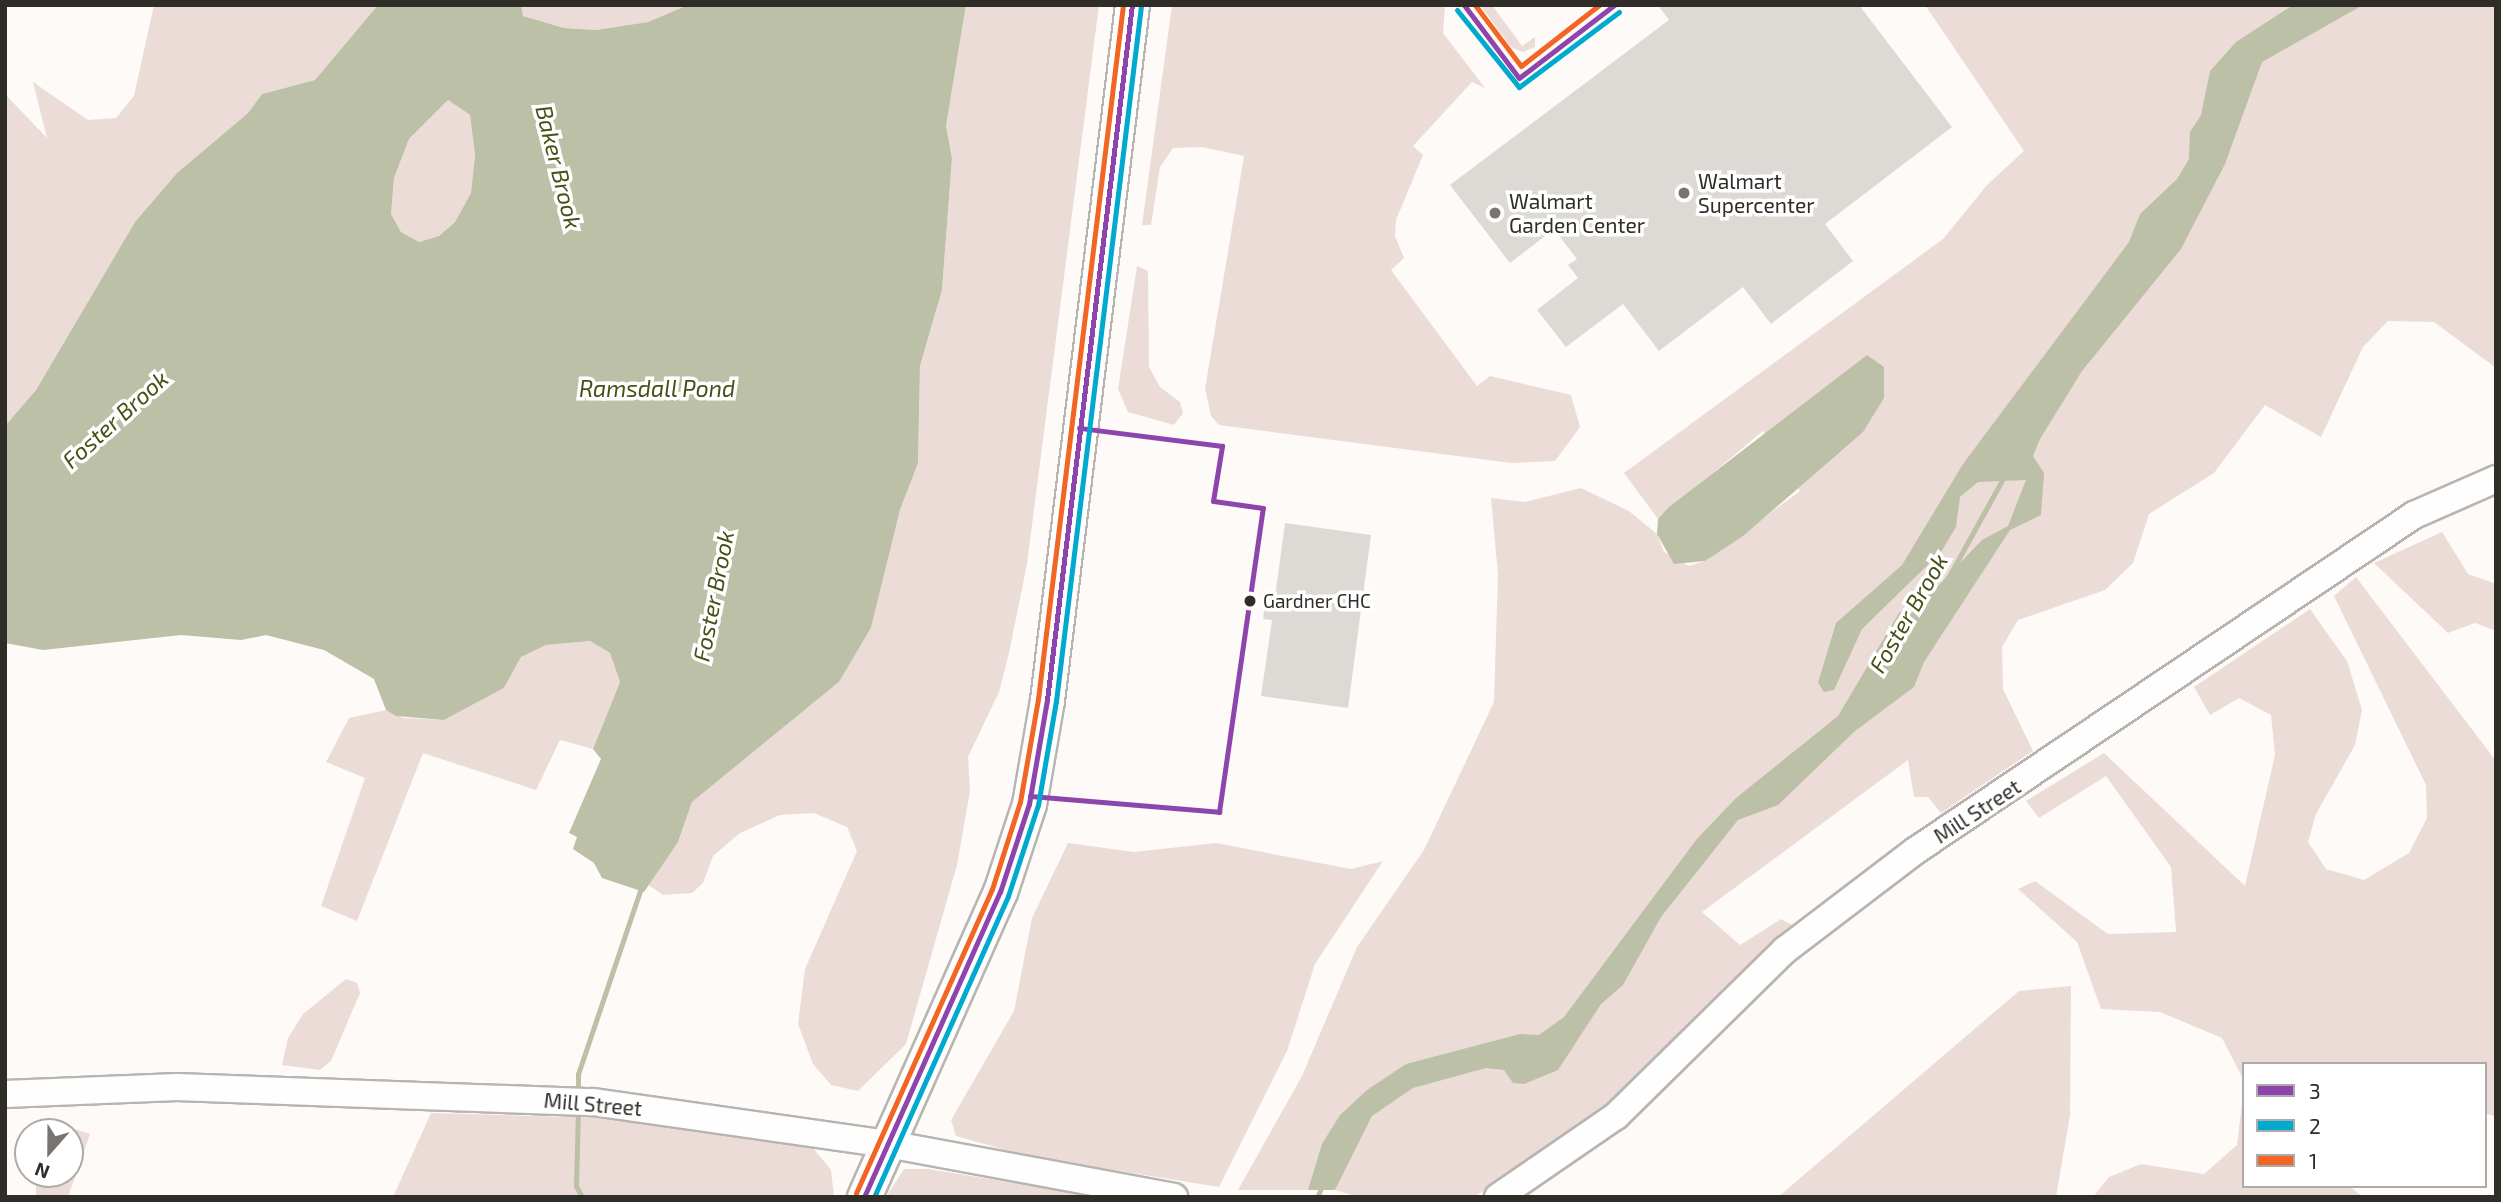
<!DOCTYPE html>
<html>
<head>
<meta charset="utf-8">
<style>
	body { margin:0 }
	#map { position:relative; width:2501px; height:1202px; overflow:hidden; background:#fdfaf7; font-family:"Exo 2",sans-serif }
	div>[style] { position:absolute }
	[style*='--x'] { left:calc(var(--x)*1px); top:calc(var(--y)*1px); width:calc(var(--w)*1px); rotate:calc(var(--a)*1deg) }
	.green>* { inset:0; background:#ecdcd7 }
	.water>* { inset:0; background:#bcc0a6 }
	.stream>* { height:5px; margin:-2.5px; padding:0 2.5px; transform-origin:2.5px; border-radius:2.5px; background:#bcc0a6 }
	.building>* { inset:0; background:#dddad6 }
	.roads { filter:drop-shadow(2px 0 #b8b5b1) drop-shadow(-2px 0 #b8b5b1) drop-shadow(0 2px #b8b5b1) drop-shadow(0 -2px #b8b5b1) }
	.minor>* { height:26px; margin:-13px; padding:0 13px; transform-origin:13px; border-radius:13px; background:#fffefe }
	.major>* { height:33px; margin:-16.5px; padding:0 16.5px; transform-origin:16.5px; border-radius:16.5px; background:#fffefe }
	.bus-1>* { height:5px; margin:-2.5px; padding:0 2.5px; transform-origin:2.5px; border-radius:2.5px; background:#8e44ad }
	.bus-2>* { height:5px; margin:-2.5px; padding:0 2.5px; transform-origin:2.5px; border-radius:2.5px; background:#00a9ce }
	.bus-3>* { height:5px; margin:-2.5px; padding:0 2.5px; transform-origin:2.5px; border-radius:2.5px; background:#f26522 }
	.dots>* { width:19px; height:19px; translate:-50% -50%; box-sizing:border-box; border:4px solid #fff; border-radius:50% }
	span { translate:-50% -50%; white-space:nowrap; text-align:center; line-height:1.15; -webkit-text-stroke:7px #fff; paint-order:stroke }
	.bus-label { font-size:19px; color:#302c27 }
	.left { translate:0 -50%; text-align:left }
	.poi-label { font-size:21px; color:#302c27 }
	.street-label { font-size:21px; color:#302c27 }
	.water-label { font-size:23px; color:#495016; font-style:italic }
	.frame { position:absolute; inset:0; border:7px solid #302c27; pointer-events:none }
	.legend { position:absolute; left:2242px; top:1062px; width:245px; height:126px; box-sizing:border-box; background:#fff; border:2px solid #acaba9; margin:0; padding:9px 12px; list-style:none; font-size:21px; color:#302c27 }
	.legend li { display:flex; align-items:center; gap:14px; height:35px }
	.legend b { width:35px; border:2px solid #acaba9 }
	.north { position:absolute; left:14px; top:1118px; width:70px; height:70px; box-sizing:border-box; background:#fff; border:2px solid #acaba9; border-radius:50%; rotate:201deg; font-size:19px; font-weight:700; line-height:28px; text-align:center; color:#302c27 }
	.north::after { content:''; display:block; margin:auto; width:24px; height:32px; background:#787470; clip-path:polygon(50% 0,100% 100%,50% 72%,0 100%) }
</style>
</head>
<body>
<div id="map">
	<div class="green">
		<div style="clip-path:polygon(154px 5px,378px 5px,315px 80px,262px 94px,248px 113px,177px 173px,135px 222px,36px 390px,5px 426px,5px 94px,47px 138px,33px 82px,88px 120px,116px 118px,134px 96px)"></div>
		<div style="clip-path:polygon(521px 5px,688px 5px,648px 22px,596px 30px,564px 28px,523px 16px)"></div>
		<div style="clip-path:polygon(966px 5px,1099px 5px,1027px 564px,1009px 653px,999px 692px,968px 757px,970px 791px,957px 865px,906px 1044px,858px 1091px,831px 1085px,813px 1064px,798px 1024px,805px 969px,857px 851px,847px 827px,814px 813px,780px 815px,740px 833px,713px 856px,703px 883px,692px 893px,663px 895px,647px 884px,678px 842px,692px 802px,839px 682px,871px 628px,900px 510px,918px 463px,920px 366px,942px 290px,952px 158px,946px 126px)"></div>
		<div style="clip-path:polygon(1172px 5px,1445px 7px,1443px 33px,1485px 88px,1472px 82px,1413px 146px,1423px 155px,1396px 220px,1395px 236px,1404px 258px,1391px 270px,1477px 386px,1490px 376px,1571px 395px,1580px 427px,1555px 461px,1511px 463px,1219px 425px,1211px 416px,1205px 389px,1244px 156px,1202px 147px,1173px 148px,1160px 167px,1151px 225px,1142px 225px)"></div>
		<div style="clip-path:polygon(1480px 5px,1492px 5px,1522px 46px,1535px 37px,1535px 47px,1523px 52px,1511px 47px)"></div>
		<div style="clip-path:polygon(1925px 5px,2496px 5px,2496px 368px,2434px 322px,2388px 321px,2363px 347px,2321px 437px,2265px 405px,2214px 473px,2149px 514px,2133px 563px,2105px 590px,2018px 620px,2002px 647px,2003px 689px,2033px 751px,1941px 813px,1928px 797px,1914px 797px,1908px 760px,1702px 912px,1740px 945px,1781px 919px,1796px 927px,1597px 1118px,1474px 1197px,1358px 1197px,1335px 1190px,1354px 1142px,1372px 1116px,1393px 1099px,1370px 1106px,1308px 1190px,1238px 1190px,1302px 1076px,1357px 947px,1424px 850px,1494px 702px,1498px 575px,1491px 498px,1525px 502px,1581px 488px,1629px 511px,1657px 534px,1664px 552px,1689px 566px,1705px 561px,1800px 491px,1763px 431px,1658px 519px,1624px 473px,1943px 239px,1987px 185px,2024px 151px)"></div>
		<div style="clip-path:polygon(448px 100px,470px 115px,475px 155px,471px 193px,455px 222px,439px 236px,419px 242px,401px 232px,391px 214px,394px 178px,409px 139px)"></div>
		<div style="clip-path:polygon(1137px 266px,1148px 271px,1149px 367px,1160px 387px,1180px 402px,1183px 413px,1174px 425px,1128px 412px,1118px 389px)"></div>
		<div style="clip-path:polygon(2442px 532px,2468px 574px,2496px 584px,2496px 631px,2475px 623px,2448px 633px,2374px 563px)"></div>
		<div style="clip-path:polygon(2356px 577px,2496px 761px,2496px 1117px,2485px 1113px,2485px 1064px,2244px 1064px,2244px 1081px,2222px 1038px,2160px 1012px,2101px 1009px,2077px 942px,2018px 889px,2035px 881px,2108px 934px,2176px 932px,2171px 867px,2106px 776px,2039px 818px,2026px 801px,2104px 753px,2245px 886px,2275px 755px,2271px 715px,2239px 698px,2210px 715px,2194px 687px,2310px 609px,2347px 661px,2362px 710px,2355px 745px,2316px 814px,2308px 842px,2326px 869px,2364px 880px,2409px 853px,2427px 818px,2426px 785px,2334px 596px)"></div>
		<div style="clip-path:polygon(590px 641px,610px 653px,620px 682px,593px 749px,560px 740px,536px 790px,423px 753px,357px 921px,321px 906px,365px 778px,326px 762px,349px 718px,386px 710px,404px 718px,444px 720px,504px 688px,521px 657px,546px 645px)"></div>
		<div style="clip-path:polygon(1068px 843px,1134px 852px,1216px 843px,1351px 869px,1383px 861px,1315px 964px,1287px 1051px,1219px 1187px,1027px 1156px,956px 1136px,951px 1120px,1014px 1011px,1032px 918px)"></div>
		<div style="clip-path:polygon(346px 979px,357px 983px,360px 993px,331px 1061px,320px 1070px,282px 1065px,288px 1038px,303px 1014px)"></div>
		<div style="clip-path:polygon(2071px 986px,2070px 1115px,2056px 1197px,1778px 1197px,2019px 991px)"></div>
		<div style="clip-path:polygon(2244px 1086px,2244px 1186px,2349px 1186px,2363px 1197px,2093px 1197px,2109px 1177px,2141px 1164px,2204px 1174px,2237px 1145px)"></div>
		<div style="clip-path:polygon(431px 1113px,607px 1118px,813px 1148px,831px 1170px,834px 1197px,393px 1197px)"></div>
		<div style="clip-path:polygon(53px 1122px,90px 1134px,68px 1197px,36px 1197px,36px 1174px,70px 1174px,70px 1132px,46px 1132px)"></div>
		<div style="clip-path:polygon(904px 1169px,928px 1169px,1103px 1197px,886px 1197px)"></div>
	</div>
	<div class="water">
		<div style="clip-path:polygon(evenodd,378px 5px,521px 5px,523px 16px,564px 28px,596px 30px,648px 22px,688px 5px,966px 5px,946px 126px,952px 158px,942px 290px,920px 366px,918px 463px,900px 510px,871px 628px,839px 682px,692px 802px,678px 842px,644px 892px,602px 878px,594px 863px,573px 849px,577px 837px,569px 833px,601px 759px,593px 749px,620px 682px,610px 653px,590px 641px,546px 645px,521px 657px,504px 688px,444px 720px,396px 716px,386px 710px,374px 679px,324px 650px,266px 635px,241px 640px,181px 635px,43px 650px,5px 643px,5px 426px,36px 390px,135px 222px,177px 173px,248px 113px,262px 94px,315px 80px,378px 5px,448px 100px,470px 115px,475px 155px,471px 193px,455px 222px,439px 236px,419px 242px,401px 232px,391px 214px,394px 178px,409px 139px,448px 100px)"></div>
		<div style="clip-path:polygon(2293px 5px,2363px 5px,2262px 62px,2225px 164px,2181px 249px,2082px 371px,2040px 439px,2033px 456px,2044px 473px,2041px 515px,2010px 530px,1924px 662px,1914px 687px,1855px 731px,1778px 805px,1738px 820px,1661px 917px,1623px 985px,1601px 1004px,1558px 1070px,1524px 1084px,1513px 1083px,1504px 1070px,1486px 1068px,1413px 1088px,1372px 1116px,1335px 1190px,1308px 1190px,1322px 1144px,1340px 1115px,1367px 1090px,1406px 1064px,1520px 1034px,1539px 1035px,1564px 1017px,1696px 840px,1736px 798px,1838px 716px,1899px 613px,1937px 587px,1982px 540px,2008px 526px,2026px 480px,1978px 482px,1960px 497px,1956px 527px,1941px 552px,1862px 629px,1834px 690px,1824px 692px,1818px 683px,1836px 623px,1902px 565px,1963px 464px,2129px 242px,2140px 214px,2177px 179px,2189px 159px,2190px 132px,2201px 115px,2210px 71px,2236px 42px)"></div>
		<div style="clip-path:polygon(1867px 355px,1884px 367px,1884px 398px,1863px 432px,1743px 536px,1705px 561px,1674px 564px,1657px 534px,1658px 519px,1669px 507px)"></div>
	</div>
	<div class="stream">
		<div style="--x:1948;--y:578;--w:120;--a:-61.1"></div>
		<div style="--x:578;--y:1092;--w:18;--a:-90"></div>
		<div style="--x:578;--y:1074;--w:200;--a:-71.3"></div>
		<div style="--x:578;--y:1109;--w:77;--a:91.5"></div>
		<div style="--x:576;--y:1186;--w:13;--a:61"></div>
		<div style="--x:1317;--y:1197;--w:14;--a:-65"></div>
	</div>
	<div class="building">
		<div style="clip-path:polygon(1658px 5px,1859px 5px,1952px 127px,1825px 224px,1853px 261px,1771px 324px,1743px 287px,1659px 351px,1623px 304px,1566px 347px,1537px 310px,1578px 278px,1568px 265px,1577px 259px,1554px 229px,1510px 263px,1450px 185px,1669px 20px)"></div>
		<div style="clip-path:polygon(1285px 523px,1371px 535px,1348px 708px,1261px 696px,1272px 620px,1263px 619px,1266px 596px,1275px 597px)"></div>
	</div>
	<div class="roads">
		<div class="minor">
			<div style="--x:5;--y:1094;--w:172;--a:-2.3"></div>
			<div style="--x:177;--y:1087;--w:416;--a:2.1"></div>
			<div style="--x:593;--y:1102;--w:298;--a:8.1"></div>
			<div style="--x:888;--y:1144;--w:291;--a:10.5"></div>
			<div style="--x:1498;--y:1197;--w:143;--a:-34.5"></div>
			<div style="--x:1616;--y:1116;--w:237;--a:-44.5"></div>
			<div style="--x:1785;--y:950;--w:163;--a:-37.3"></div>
			<div style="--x:1915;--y:851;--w:602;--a:-33.95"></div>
			<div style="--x:2414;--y:515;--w:90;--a:-23.7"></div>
		</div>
		<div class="major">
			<div style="--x:864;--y:1197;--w:334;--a:-66"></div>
			<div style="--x:1000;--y:892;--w:93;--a:-71.8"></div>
			<div style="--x:1029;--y:804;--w:106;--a:-80.2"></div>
			<div style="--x:1047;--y:700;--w:700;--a:-83.03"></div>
		</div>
	</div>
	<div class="bus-1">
		<div style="--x:1464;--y:5;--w:91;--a:53"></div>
		<div style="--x:1519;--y:78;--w:120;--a:-37.5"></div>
		<div style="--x:1030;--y:796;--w:190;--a:4.8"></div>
		<div style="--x:1219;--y:812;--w:307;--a:-81.8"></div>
		<div style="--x:1263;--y:508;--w:50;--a:-172"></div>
		<div style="--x:1213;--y:501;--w:56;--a:-80.7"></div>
		<div style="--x:1222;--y:446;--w:144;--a:-172.8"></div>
		<div style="--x:864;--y:1197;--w:334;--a:-66"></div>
		<div style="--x:1000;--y:892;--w:93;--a:-71.8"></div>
		<div style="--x:1029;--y:804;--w:106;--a:-80.2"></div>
		<div style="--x:1047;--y:700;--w:700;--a:-83.03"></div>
	</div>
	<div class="bus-2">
		<div style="--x:1457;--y:10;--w:99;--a:51.2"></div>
		<div style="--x:1519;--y:87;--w:125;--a:-36.9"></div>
		<div style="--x:874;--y:1197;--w:329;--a:-66"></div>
		<div style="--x:1008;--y:896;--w:96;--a:-71.8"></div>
		<div style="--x:1038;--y:805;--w:106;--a:-80.2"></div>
		<div style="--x:1056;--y:701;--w:700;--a:-83.03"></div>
	</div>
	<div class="bus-3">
		<div style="--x:1475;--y:5;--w:76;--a:53"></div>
		<div style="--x:1521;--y:66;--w:99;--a:-38"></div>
		<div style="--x:856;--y:1193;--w:333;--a:-65.9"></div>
		<div style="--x:992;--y:889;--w:91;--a:-72.2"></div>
		<div style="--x:1020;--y:802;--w:105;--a:-80.1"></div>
		<div style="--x:1038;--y:699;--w:699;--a:-83.02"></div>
	</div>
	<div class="dots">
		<div style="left:1684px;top:193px;background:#787470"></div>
		<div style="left:1495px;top:213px;background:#787470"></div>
		<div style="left:1250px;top:601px;background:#302c27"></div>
	</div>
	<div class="bus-label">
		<span class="left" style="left:1263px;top:601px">Gardner CHC</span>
	</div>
	<div class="poi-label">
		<span class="left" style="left:1698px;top:193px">Walmart<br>Supercenter</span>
		<span class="left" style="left:1509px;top:213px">Walmart<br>Garden Center</span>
	</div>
	<div class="street-label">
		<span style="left:1977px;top:811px;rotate:-33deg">Mill Street</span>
		<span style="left:593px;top:1104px;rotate:5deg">Mill Street</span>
	</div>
	<div class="water-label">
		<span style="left:559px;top:167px;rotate:76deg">Baker Brook</span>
		<span style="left:657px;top:388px">Ramsdall Pond</span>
		<span style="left:115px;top:419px;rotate:-42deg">Foster Brook</span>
		<span style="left:713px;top:596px;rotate:-79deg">Foster Brook</span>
		<span style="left:1908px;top:613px;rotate:-60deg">Foster Brook</span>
	</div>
	<div class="frame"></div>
	<ul class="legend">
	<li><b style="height:9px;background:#8e44ad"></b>3</li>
	<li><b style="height:9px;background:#00a9ce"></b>2</li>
	<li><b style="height:9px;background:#f26522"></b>1</li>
	</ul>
	<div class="north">N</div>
</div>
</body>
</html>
